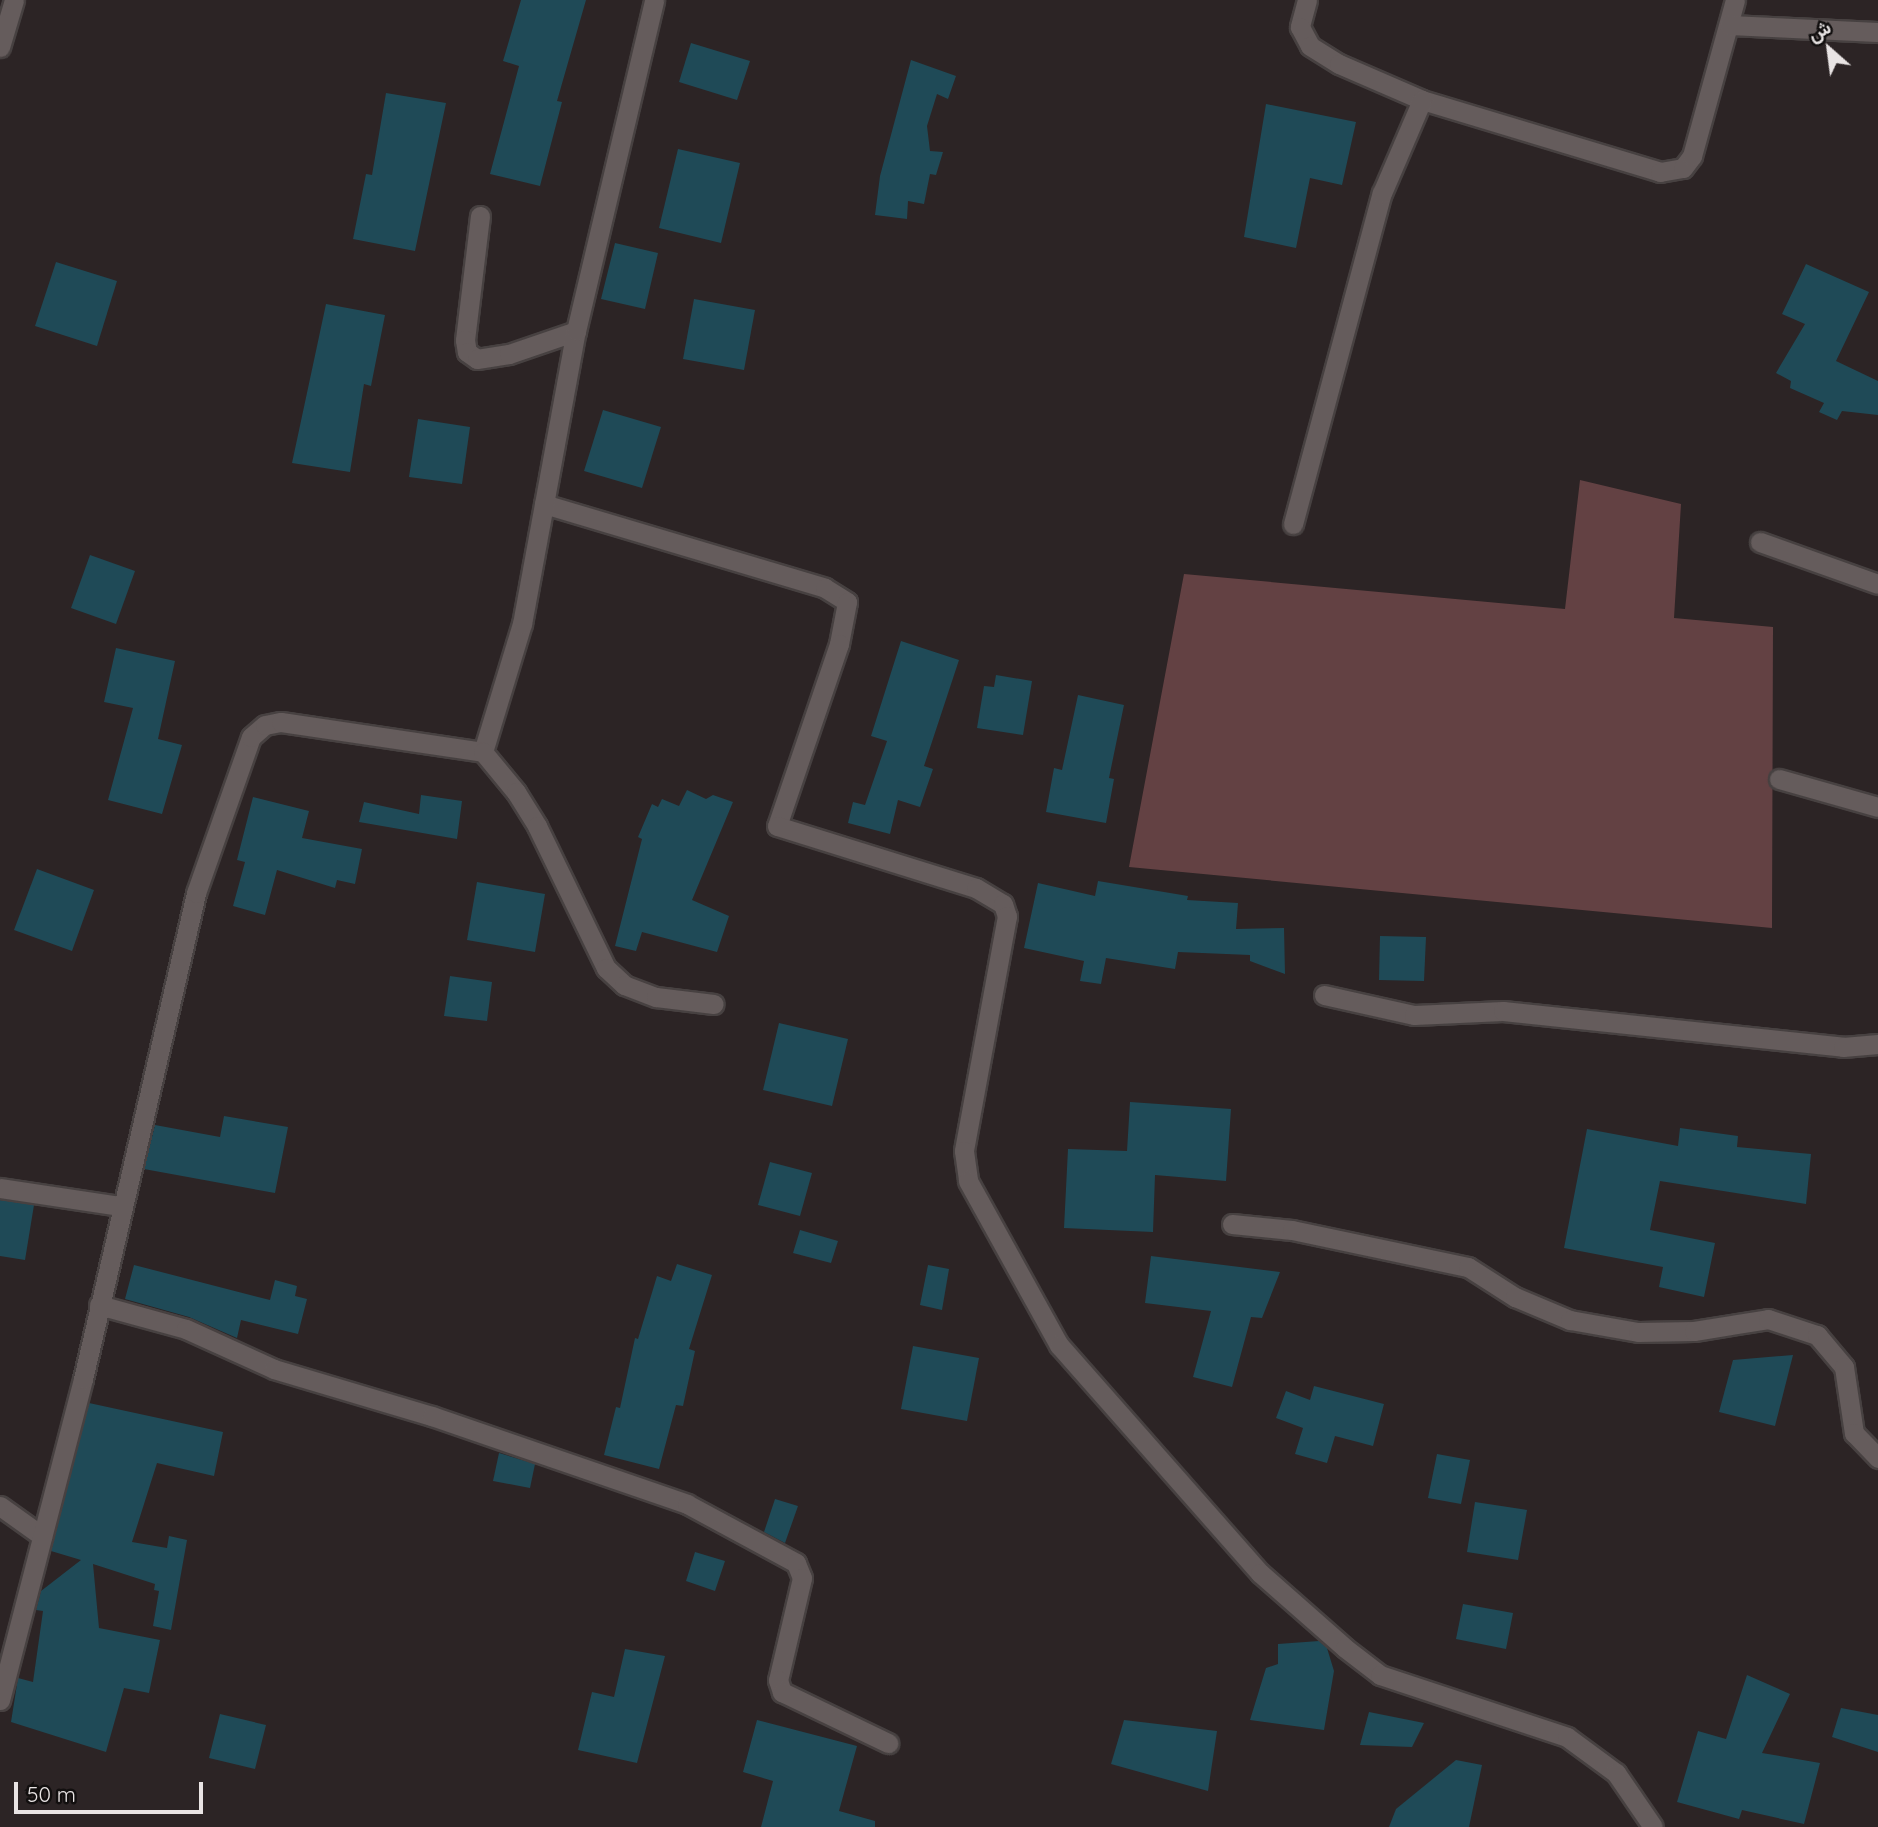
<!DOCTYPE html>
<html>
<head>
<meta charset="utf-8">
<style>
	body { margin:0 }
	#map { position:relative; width:1878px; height:1827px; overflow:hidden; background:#2c2425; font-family:Quicksand,Vazirmatn,sans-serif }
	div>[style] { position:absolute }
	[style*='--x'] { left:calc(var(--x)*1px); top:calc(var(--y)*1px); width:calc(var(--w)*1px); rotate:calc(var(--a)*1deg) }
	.green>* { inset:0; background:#634143 }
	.building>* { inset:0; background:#1f4a57 }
	.roads { filter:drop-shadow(2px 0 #474141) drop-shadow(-2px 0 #474141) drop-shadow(0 2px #474141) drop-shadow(0 -2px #474141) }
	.street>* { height:19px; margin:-9.5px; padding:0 9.5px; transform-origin:9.5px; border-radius:9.5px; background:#655c5c }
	span { translate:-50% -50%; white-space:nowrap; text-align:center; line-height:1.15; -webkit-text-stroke:5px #120f0f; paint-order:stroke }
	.north { position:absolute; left:1794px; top:14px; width:70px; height:70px; -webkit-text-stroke:5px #120f0f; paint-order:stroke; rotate:332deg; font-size:19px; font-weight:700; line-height:28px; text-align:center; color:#e9e4e4 }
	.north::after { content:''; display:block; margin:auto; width:24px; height:32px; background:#e9e4e4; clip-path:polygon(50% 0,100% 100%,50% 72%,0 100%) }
	.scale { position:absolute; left:14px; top:1782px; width:189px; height:32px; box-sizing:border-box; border:4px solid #e9e4e4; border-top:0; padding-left:9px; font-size:21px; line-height:24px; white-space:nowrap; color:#e9e4e4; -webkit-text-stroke:5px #120f0f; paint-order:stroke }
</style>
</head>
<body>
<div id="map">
	<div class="green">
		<div style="clip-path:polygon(1580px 480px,1681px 504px,1674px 618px,1773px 627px,1772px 928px,1129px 867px,1184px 574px,1565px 609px)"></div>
	</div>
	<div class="building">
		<div style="clip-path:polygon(521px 0,586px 0,557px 101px,562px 102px,540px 186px,490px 174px,519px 66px,503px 61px)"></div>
		<div style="clip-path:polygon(691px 43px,750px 61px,737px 100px,679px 82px)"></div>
		<div style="clip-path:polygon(911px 60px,956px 76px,948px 99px,937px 94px,927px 126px,930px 151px,943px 152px,936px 175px,930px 174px,924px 204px,908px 201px,907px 219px,875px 215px,880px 176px)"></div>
		<div style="clip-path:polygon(386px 93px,446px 103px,415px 251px,353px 239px,366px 174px,372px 175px)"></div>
		<div style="clip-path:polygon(1266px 104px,1356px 122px,1342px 185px,1310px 178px,1296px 248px,1244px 237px)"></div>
		<div style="clip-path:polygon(678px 149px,740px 163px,721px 243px,659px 228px)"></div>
		<div style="clip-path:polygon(615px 243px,658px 253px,645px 309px,601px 299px)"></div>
		<div style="clip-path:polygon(56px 262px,117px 281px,97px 346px,35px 326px)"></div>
		<div style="clip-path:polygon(1806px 264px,1869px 292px,1836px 361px,1878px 381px,1878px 415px,1842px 411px,1837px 420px,1819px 412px,1824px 403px,1790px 388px,1791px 381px,1776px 373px,1805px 324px,1782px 314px)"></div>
		<div style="clip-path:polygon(694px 299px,755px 310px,744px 370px,683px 359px)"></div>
		<div style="clip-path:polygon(326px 304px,385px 315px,371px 386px,364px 384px,350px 472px,292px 463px)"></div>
		<div style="clip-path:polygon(603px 410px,661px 427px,642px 488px,584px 471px)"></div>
		<div style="clip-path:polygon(418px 419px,470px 427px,462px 484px,409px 477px)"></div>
		<div style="clip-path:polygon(90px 555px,135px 571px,116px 624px,71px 608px)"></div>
		<div style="clip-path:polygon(901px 641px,959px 660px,924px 766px,933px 769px,920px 807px,898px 800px,890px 834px,848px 823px,853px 802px,865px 805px,887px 741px,871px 736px)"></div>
		<div style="clip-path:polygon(116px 648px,175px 661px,158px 739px,182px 745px,162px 814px,108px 800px,133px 708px,104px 702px)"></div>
		<div style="clip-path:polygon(996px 675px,1032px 681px,1023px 735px,977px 728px,984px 686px,994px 687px)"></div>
		<div style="clip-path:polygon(1078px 695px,1124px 705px,1109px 778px,1114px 779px,1106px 823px,1046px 812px,1054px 768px,1062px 770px)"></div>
		<div style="clip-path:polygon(687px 790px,706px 799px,713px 795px,733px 802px,692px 900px,729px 916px,717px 952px,642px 932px,636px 951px,615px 946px,642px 839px,638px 837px,652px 804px,658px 807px,662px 799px,679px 806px)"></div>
		<div style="clip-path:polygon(421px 795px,462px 801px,457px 839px,359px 822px,364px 802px,419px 814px)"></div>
		<div style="clip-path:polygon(253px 797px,309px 811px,302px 838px,362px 849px,355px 884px,337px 880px,335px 888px,277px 870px,265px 915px,233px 906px,245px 862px,237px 860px)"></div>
		<div style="clip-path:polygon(37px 869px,94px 890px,72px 951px,14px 930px)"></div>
		<div style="clip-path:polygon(1098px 881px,1188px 896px,1187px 900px,1238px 903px,1236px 929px,1284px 928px,1285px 974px,1250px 961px,1250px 955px,1178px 952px,1175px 969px,1106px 958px,1101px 984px,1080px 981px,1084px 961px,1024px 948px,1038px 883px,1095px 896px)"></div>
		<div style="clip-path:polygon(477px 882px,545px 894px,535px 952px,467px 940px)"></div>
		<div style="clip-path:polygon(1380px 936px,1426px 937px,1424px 981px,1379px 980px)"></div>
		<div style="clip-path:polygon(450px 976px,492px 982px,487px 1021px,444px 1016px)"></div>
		<div style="clip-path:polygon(779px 1023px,848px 1039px,832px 1106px,763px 1090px)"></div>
		<div style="clip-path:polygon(1130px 1102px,1231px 1109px,1226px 1181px,1155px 1175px,1153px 1232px,1064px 1228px,1068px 1149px,1127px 1151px)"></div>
		<div style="clip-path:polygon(224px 1116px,288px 1127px,275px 1193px,144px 1169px,155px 1125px,220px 1137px)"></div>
		<div style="clip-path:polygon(1680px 1128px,1738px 1136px,1737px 1147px,1811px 1154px,1806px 1204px,1660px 1181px,1650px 1230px,1715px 1243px,1704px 1297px,1659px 1287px,1663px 1267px,1564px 1248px,1587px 1129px,1678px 1146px)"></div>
		<div style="clip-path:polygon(770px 1162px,812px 1173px,800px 1216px,758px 1205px)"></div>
		<div style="clip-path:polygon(0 1200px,34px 1205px,25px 1260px,0 1256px)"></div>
		<div style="clip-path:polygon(800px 1230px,838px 1241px,831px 1263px,793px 1253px)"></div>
		<div style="clip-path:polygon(1151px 1256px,1280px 1272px,1262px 1318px,1251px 1317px,1232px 1387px,1193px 1377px,1211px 1311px,1145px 1303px)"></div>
		<div style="clip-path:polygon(677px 1264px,712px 1275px,689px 1349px,695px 1351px,683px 1406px,676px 1405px,659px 1469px,604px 1455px,616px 1407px,620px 1408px,635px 1338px,638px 1339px,657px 1276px,671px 1281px)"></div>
		<div style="clip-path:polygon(134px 1265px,270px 1300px,275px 1280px,297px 1286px,295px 1296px,307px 1299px,298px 1334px,241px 1320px,237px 1338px,189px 1317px,125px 1299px)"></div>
		<div style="clip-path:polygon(928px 1265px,949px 1269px,942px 1310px,920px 1305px)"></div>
		<div style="clip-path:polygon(913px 1346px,979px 1358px,967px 1421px,901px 1409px)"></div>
		<div style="clip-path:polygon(1793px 1355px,1775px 1426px,1719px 1412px,1733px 1360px)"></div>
		<div style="clip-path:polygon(1314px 1386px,1384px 1404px,1373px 1446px,1335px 1436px,1327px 1463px,1295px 1454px,1303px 1428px,1276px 1418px,1286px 1391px,1310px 1400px)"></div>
		<div style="clip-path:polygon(89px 1403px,223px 1432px,214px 1476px,157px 1463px,132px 1542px,167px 1548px,169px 1536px,187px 1540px,171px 1630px,153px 1626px,159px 1591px,154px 1590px,155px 1584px,93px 1564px,99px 1628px,160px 1640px,149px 1693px,124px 1688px,106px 1752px,11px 1722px,18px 1678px,33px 1682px,43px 1611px,36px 1610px,41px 1591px,81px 1560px,51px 1551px)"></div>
		<div style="clip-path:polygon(499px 1453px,535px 1464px,530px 1488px,493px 1481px)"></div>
		<div style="clip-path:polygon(1437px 1454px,1470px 1460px,1461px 1504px,1428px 1498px)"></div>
		<div style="clip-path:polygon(775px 1499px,798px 1506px,785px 1543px,764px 1532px)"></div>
		<div style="clip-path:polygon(1475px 1502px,1527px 1510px,1518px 1560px,1467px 1552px)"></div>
		<div style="clip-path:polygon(695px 1552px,725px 1561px,715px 1591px,686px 1581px)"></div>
		<div style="clip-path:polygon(1463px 1604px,1513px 1613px,1506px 1649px,1456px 1639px)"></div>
		<div style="clip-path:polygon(1319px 1641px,1327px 1648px,1334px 1671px,1324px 1730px,1250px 1720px,1266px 1668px,1278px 1664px,1278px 1644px)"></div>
		<div style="clip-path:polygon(625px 1649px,665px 1656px,637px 1763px,578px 1750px,592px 1692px,614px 1697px)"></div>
		<div style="clip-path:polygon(1747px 1675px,1790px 1694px,1762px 1753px,1820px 1763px,1804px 1824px,1742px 1810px,1739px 1819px,1677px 1802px,1698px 1731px,1726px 1739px)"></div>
		<div style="clip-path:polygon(1841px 1708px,1878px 1715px,1878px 1752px,1832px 1737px)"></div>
		<div style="clip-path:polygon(1369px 1712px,1424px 1723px,1412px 1747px,1360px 1745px)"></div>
		<div style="clip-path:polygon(220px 1714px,266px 1725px,255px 1769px,209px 1758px)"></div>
		<div style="clip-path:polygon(757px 1720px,857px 1746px,839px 1811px,875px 1821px,875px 1827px,761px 1827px,773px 1781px,743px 1772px)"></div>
		<div style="clip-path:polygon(1124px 1720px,1217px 1731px,1208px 1791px,1111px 1764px)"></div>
		<div style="clip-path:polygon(1456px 1760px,1482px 1765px,1469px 1827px,1389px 1827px,1396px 1809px)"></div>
	</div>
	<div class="roads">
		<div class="street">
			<div style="--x:1307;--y:0;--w:28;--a:105"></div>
			<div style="--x:1300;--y:27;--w:21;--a:62"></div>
			<div style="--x:1310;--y:46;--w:34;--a:32"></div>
			<div style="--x:1339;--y:64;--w:90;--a:23.4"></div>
			<div style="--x:1422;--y:100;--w:249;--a:16.8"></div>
			<div style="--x:1660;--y:172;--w:23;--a:-10"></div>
			<div style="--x:1683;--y:168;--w:15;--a:-53"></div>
			<div style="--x:1692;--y:156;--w:162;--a:-74.6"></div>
			<div style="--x:1729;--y:25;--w:149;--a:2.7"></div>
			<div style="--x:0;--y:47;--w:49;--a:-73.4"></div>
			<div style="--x:480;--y:216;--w:125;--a:96.9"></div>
			<div style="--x:465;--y:340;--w:12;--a:81"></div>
			<div style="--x:467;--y:352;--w:12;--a:35"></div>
			<div style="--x:477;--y:359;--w:32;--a:-9"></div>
			<div style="--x:509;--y:354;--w:71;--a:-18.9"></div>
			<div style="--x:544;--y:504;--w:293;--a:16.6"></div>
			<div style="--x:825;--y:588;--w:26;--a:32"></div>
			<div style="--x:847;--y:602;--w:43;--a:100.8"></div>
			<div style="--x:839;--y:644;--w:192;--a:108.8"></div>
			<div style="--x:777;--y:826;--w:208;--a:17.3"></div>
			<div style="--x:976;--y:888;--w:31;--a:31"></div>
			<div style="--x:1003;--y:904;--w:13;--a:72"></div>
			<div style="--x:1007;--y:916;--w:239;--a:100.4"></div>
			<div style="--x:964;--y:1151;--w:30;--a:82"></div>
			<div style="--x:968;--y:1181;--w:188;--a:61"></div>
			<div style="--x:1059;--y:1345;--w:304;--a:48.6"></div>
			<div style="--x:1260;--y:1573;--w:113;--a:41.4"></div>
			<div style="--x:1345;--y:1648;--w:44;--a:37.6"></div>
			<div style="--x:1380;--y:1675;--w:197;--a:18.3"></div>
			<div style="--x:1567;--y:1737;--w:61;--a:36.3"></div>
			<div style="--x:1616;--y:1773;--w:65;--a:55.6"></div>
			<div style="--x:1293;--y:524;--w:343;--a:-75"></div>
			<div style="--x:1382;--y:193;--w:101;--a:-66.7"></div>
			<div style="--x:1760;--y:542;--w:125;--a:19.6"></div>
			<div style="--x:483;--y:752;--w:134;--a:-73.1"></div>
			<div style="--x:522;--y:624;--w:298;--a:-79.6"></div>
			<div style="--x:576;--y:331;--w:340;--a:-76.7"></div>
			<div style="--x:1779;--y:779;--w:103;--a:15.8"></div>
			<div style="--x:1324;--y:995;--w:92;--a:12.5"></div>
			<div style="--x:1414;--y:1015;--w:89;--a:-2.6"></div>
			<div style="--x:1503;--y:1011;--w:342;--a:6"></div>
			<div style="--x:1843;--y:1047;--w:35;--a:-5"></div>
			<div style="--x:0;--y:1188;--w:121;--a:8.5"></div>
			<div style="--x:1232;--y:1224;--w:60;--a:5.7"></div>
			<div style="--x:1292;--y:1230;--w:180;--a:11.9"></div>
			<div style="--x:1468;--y:1267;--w:56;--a:32.6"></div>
			<div style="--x:1515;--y:1297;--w:60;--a:22.7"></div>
			<div style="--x:1570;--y:1320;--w:69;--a:10"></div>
			<div style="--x:1638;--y:1332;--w:56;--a:-1"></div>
			<div style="--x:1694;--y:1331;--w:75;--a:-9.2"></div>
			<div style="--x:1768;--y:1319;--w:52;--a:18.1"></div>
			<div style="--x:1817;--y:1335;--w:42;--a:49.8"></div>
			<div style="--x:1844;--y:1367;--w:67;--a:81.4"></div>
			<div style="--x:1854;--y:1433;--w:35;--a:46"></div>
			<div style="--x:99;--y:1305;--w:90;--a:15.4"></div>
			<div style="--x:186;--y:1329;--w:97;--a:24.4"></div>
			<div style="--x:274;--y:1369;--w:165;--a:16.6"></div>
			<div style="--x:432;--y:1416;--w:270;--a:19"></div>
			<div style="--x:687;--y:1504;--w:124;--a:28.4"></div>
			<div style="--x:796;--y:1563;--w:16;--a:68"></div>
			<div style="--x:802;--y:1578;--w:105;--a:103.2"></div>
			<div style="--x:778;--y:1680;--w:13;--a:72"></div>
			<div style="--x:782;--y:1692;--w:118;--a:25.7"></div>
			<div style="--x:0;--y:1506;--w:52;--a:35.5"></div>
			<div style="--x:0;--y:1700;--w:332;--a:-75.5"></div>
			<div style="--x:83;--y:1379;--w:499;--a:-76.9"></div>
			<div style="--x:196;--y:893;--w:165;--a:-70.6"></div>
			<div style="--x:251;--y:737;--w:18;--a:-41"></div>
			<div style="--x:265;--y:725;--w:16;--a:-11"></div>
			<div style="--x:281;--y:722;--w:204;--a:8.4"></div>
			<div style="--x:483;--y:752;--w:52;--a:50.5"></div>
			<div style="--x:516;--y:792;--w:40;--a:58"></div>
			<div style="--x:537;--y:826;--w:158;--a:64.1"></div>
			<div style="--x:606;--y:968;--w:25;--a:43"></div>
			<div style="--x:624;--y:985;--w:34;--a:21"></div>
			<div style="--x:656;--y:997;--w:58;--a:6.9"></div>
		</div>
	</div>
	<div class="north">ش</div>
	<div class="scale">50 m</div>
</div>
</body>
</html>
